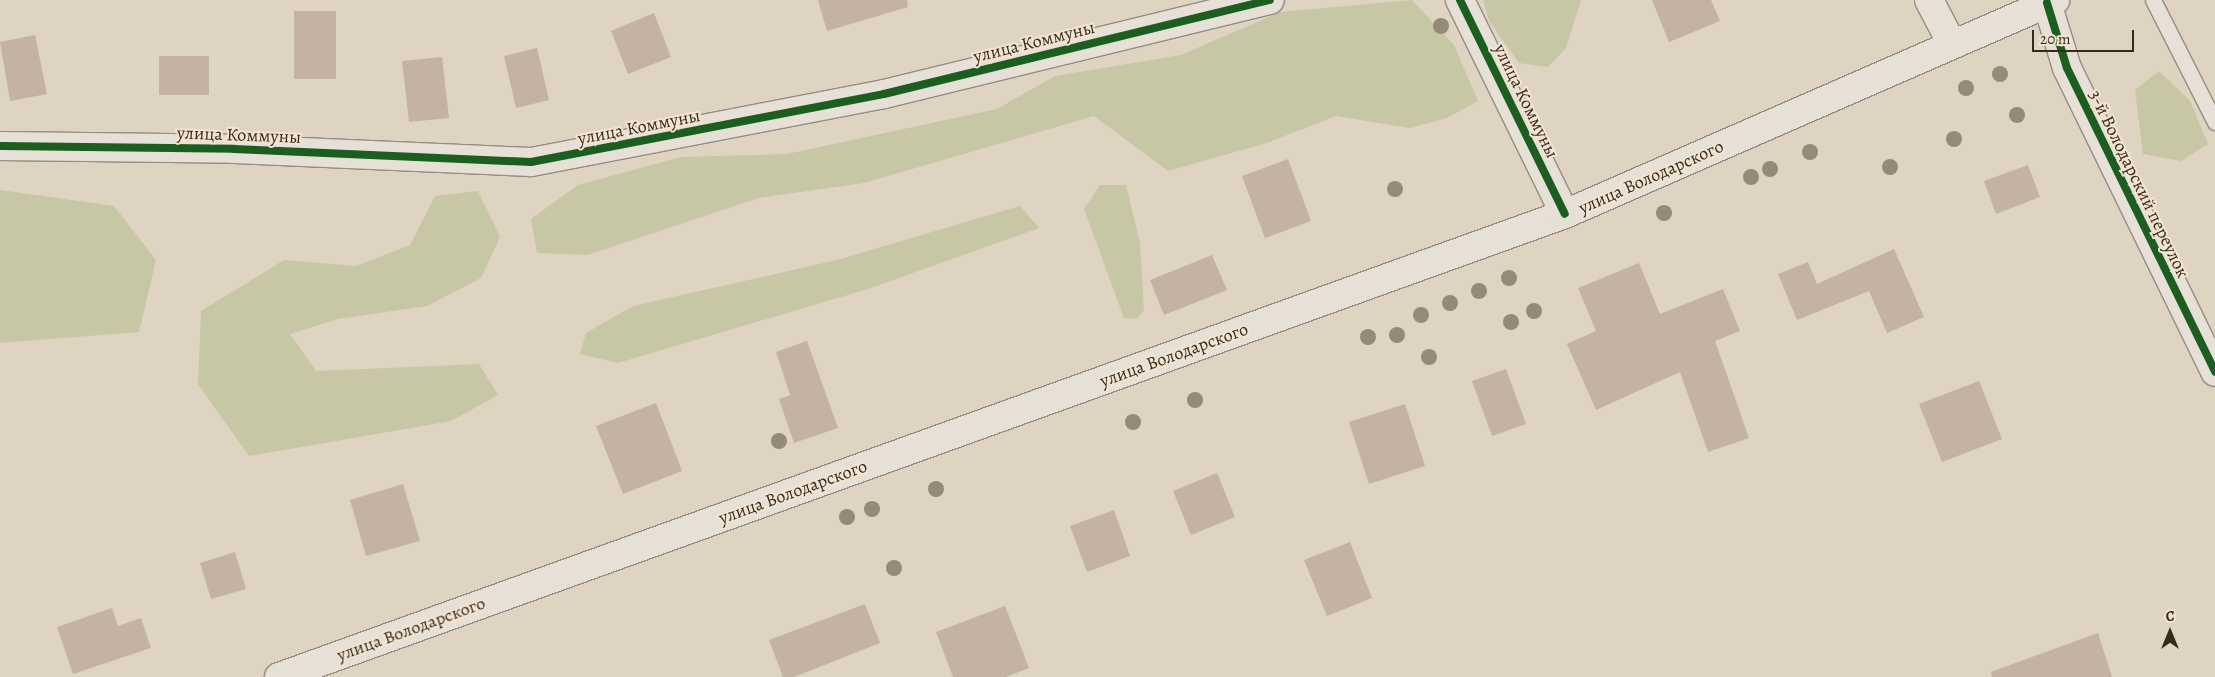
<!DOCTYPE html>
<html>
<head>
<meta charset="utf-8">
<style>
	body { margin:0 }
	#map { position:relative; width:2215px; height:677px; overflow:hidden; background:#dfd3c2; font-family:Alegreya,serif }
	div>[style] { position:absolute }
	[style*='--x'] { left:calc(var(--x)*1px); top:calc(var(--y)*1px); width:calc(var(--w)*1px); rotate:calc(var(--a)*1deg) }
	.green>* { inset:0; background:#c8c7a5 }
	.building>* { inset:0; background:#c4b2a3 }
	.roads { filter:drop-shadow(1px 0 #958d82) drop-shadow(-1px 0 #958d82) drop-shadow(0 1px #958d82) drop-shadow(0 -1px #958d82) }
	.lane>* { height:15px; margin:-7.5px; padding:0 7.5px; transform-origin:7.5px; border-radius:7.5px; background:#e6e0d7 }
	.street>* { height:28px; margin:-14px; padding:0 14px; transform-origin:14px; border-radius:14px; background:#e6e0d7 }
	.secondary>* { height:28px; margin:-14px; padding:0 14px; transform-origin:14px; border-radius:14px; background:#e6e0d7 }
	.cycleway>* { height:8px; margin:-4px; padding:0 4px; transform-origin:4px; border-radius:4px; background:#1b5e20 }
	.trees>* { width:16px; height:16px; margin:-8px; border-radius:50%; background:#948a77 }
	span { translate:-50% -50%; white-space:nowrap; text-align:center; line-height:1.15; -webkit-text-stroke:4px #f2e4d0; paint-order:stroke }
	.street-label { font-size:18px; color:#36291e }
	.north { position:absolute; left:2145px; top:607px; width:50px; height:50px; -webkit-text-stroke:4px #f2e4d0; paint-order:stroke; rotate:0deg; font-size:14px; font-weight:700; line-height:20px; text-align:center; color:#36291e }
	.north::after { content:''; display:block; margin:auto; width:18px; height:22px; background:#36291e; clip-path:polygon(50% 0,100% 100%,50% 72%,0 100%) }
	.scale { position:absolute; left:2032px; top:30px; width:102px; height:22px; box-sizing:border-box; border:2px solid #36291e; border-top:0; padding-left:6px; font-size:15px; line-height:18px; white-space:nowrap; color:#36291e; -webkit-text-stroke:4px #f2e4d0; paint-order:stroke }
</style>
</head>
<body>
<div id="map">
	<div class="green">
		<div style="clip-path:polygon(1412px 0,1454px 45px,1478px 101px,1447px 118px,1410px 128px,1336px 116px,1267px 143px,1168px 171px,1094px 116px,864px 183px,759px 198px,588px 255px,537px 253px,531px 219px,578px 185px,681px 157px,787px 154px,997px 109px,1055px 76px,1181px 55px,1280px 12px)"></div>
		<div style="clip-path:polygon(1483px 0,1581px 0,1566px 48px,1548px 67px,1519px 63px,1489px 21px)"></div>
		<div style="clip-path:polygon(2159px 71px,2190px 101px,2208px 144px,2181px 161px,2143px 154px,2135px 90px)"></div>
		<div style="clip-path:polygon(1100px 185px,1126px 185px,1140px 243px,1144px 311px,1137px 319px,1124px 318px,1084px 209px)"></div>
		<div style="clip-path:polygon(0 190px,114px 206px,156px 260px,139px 332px,0 343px)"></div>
		<div style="clip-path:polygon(478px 191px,500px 237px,481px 278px,427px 306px,338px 319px,290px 334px,316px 371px,479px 364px,498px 395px,451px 421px,249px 456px,198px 384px,201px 311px,284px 260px,356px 266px,410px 245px,435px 196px)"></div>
		<div style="clip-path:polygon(1020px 206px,1039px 228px,868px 289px,618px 363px,580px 354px,586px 333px,633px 306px,837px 260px)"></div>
	</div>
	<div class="building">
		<div style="clip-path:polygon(818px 0,907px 0,908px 7px,827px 31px)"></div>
		<div style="clip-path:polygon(1652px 0,1711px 0,1720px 21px,1669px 42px)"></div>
		<div style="clip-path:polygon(294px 11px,336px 11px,336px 79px,294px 79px)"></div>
		<div style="clip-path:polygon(654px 13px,671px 57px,628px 74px,611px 31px)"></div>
		<div style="clip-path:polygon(35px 35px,47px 94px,10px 101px,0 42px)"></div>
		<div style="clip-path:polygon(537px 48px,549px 100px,516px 108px,504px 56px)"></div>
		<div style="clip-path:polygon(159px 56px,209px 56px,209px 95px,159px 95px)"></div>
		<div style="clip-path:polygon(442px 57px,449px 118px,409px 122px,402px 61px)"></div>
		<div style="clip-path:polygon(1288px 159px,1311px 221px,1265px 238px,1242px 176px)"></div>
		<div style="clip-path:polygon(2028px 165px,2040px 197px,1996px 214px,1984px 181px)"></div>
		<div style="clip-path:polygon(1894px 249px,1924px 317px,1887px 333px,1869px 291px,1797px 320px,1778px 274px,1808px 262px,1817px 284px)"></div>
		<div style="clip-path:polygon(1212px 255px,1227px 290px,1164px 315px,1150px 280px)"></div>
		<div style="clip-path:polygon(1639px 263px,1660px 314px,1723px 289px,1740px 331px,1715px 341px,1749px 438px,1708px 452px,1680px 372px,1596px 410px,1567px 344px,1596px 331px,1578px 288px)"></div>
		<div style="clip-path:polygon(807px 341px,838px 428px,794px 443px,779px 399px,790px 395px,776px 352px)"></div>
		<div style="clip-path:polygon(1506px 369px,1526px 424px,1492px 436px,1472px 381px)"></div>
		<div style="clip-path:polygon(1979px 381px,2002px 439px,1942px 462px,1919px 404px)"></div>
		<div style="clip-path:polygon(656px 403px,682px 471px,623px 494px,596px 426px)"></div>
		<div style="clip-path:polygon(1405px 404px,1425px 466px,1369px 484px,1349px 422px)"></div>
		<div style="clip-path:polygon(1217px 473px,1235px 517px,1191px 535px,1173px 491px)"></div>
		<div style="clip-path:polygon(403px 484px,420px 541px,366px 556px,350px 500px)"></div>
		<div style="clip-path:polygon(1114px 510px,1130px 556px,1087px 572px,1070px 526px)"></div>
		<div style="clip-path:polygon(1350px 542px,1372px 598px,1327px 616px,1304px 560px)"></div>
		<div style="clip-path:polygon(235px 552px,246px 589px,211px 599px,200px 563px)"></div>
		<div style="clip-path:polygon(865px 604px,880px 643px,794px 677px,783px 677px,769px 640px)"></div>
		<div style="clip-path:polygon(1005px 606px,1029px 668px,1006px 677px,953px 677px,936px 632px)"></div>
		<div style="clip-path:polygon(112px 608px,118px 626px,141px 618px,151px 648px,73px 674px,57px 627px)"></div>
		<div style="clip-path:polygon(2098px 633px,2112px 677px,1992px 677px,1991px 672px)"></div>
	</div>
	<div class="roads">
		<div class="lane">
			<div style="--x:2153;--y:0;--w:137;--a:63.1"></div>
		</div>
		<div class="street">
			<div style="--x:1460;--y:0;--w:238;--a:63.9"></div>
			<div style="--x:1929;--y:0;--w:50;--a:62.4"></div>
			<div style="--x:2047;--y:3;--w:68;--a:72.9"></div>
			<div style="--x:2067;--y:68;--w:338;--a:64"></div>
			<div style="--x:0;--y:146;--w:234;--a:0.7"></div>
			<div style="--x:234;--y:149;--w:297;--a:2.5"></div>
			<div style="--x:531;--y:162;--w:359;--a:-10.9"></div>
			<div style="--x:884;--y:94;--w:397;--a:-13.7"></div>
		</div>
		<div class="secondary">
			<div style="--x:279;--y:677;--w:1367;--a:-19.8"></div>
			<div style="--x:1565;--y:214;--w:535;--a:-23.59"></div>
		</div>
	</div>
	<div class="cycleway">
		<div style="--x:1460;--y:0;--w:238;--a:63.9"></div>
		<div style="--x:2047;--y:3;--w:68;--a:72.9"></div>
		<div style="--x:2067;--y:68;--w:338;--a:64"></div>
		<div style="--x:0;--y:146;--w:234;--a:0.7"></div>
		<div style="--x:234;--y:149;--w:297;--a:2.5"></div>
		<div style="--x:531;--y:162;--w:359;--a:-10.9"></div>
		<div style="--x:884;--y:94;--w:397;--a:-13.7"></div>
	</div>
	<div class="trees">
		<div style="left:1441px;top:26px"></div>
		<div style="left:2000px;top:74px"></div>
		<div style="left:1966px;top:88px"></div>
		<div style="left:2017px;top:115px"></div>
		<div style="left:1954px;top:139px"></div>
		<div style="left:1810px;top:152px"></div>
		<div style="left:1890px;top:167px"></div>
		<div style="left:1770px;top:169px"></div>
		<div style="left:1751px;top:177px"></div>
		<div style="left:1395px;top:189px"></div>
		<div style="left:1664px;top:213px"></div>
		<div style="left:1509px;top:278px"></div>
		<div style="left:1479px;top:291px"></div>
		<div style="left:1450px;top:303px"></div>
		<div style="left:1534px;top:311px"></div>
		<div style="left:1421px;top:315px"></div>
		<div style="left:1511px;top:322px"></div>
		<div style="left:1397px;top:335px"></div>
		<div style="left:1368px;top:337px"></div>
		<div style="left:1429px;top:357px"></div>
		<div style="left:1195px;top:400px"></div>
		<div style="left:1133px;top:422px"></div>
		<div style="left:779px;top:441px"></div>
		<div style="left:936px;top:489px"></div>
		<div style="left:872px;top:509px"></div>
		<div style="left:847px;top:517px"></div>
		<div style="left:894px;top:568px"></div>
	</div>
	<div class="street-label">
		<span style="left:1034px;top:42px;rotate:-14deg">улица Коммуны</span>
		<span style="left:1526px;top:101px;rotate:64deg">улица Коммуны</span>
		<span style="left:639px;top:127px;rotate:-11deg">улица Коммуны</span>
		<span style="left:239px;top:135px;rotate:2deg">улица Коммуны</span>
		<span style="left:1651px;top:177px;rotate:-24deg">улица Володарского</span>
		<span style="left:2139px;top:184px;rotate:64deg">3-й Володарский переулок</span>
		<span style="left:1174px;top:355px;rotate:-20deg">улица Володарского</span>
		<span style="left:793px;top:492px;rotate:-20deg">улица Володарского</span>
		<span style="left:411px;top:629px;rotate:-20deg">улица Володарского</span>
	</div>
	<div class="north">С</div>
	<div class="scale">20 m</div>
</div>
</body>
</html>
